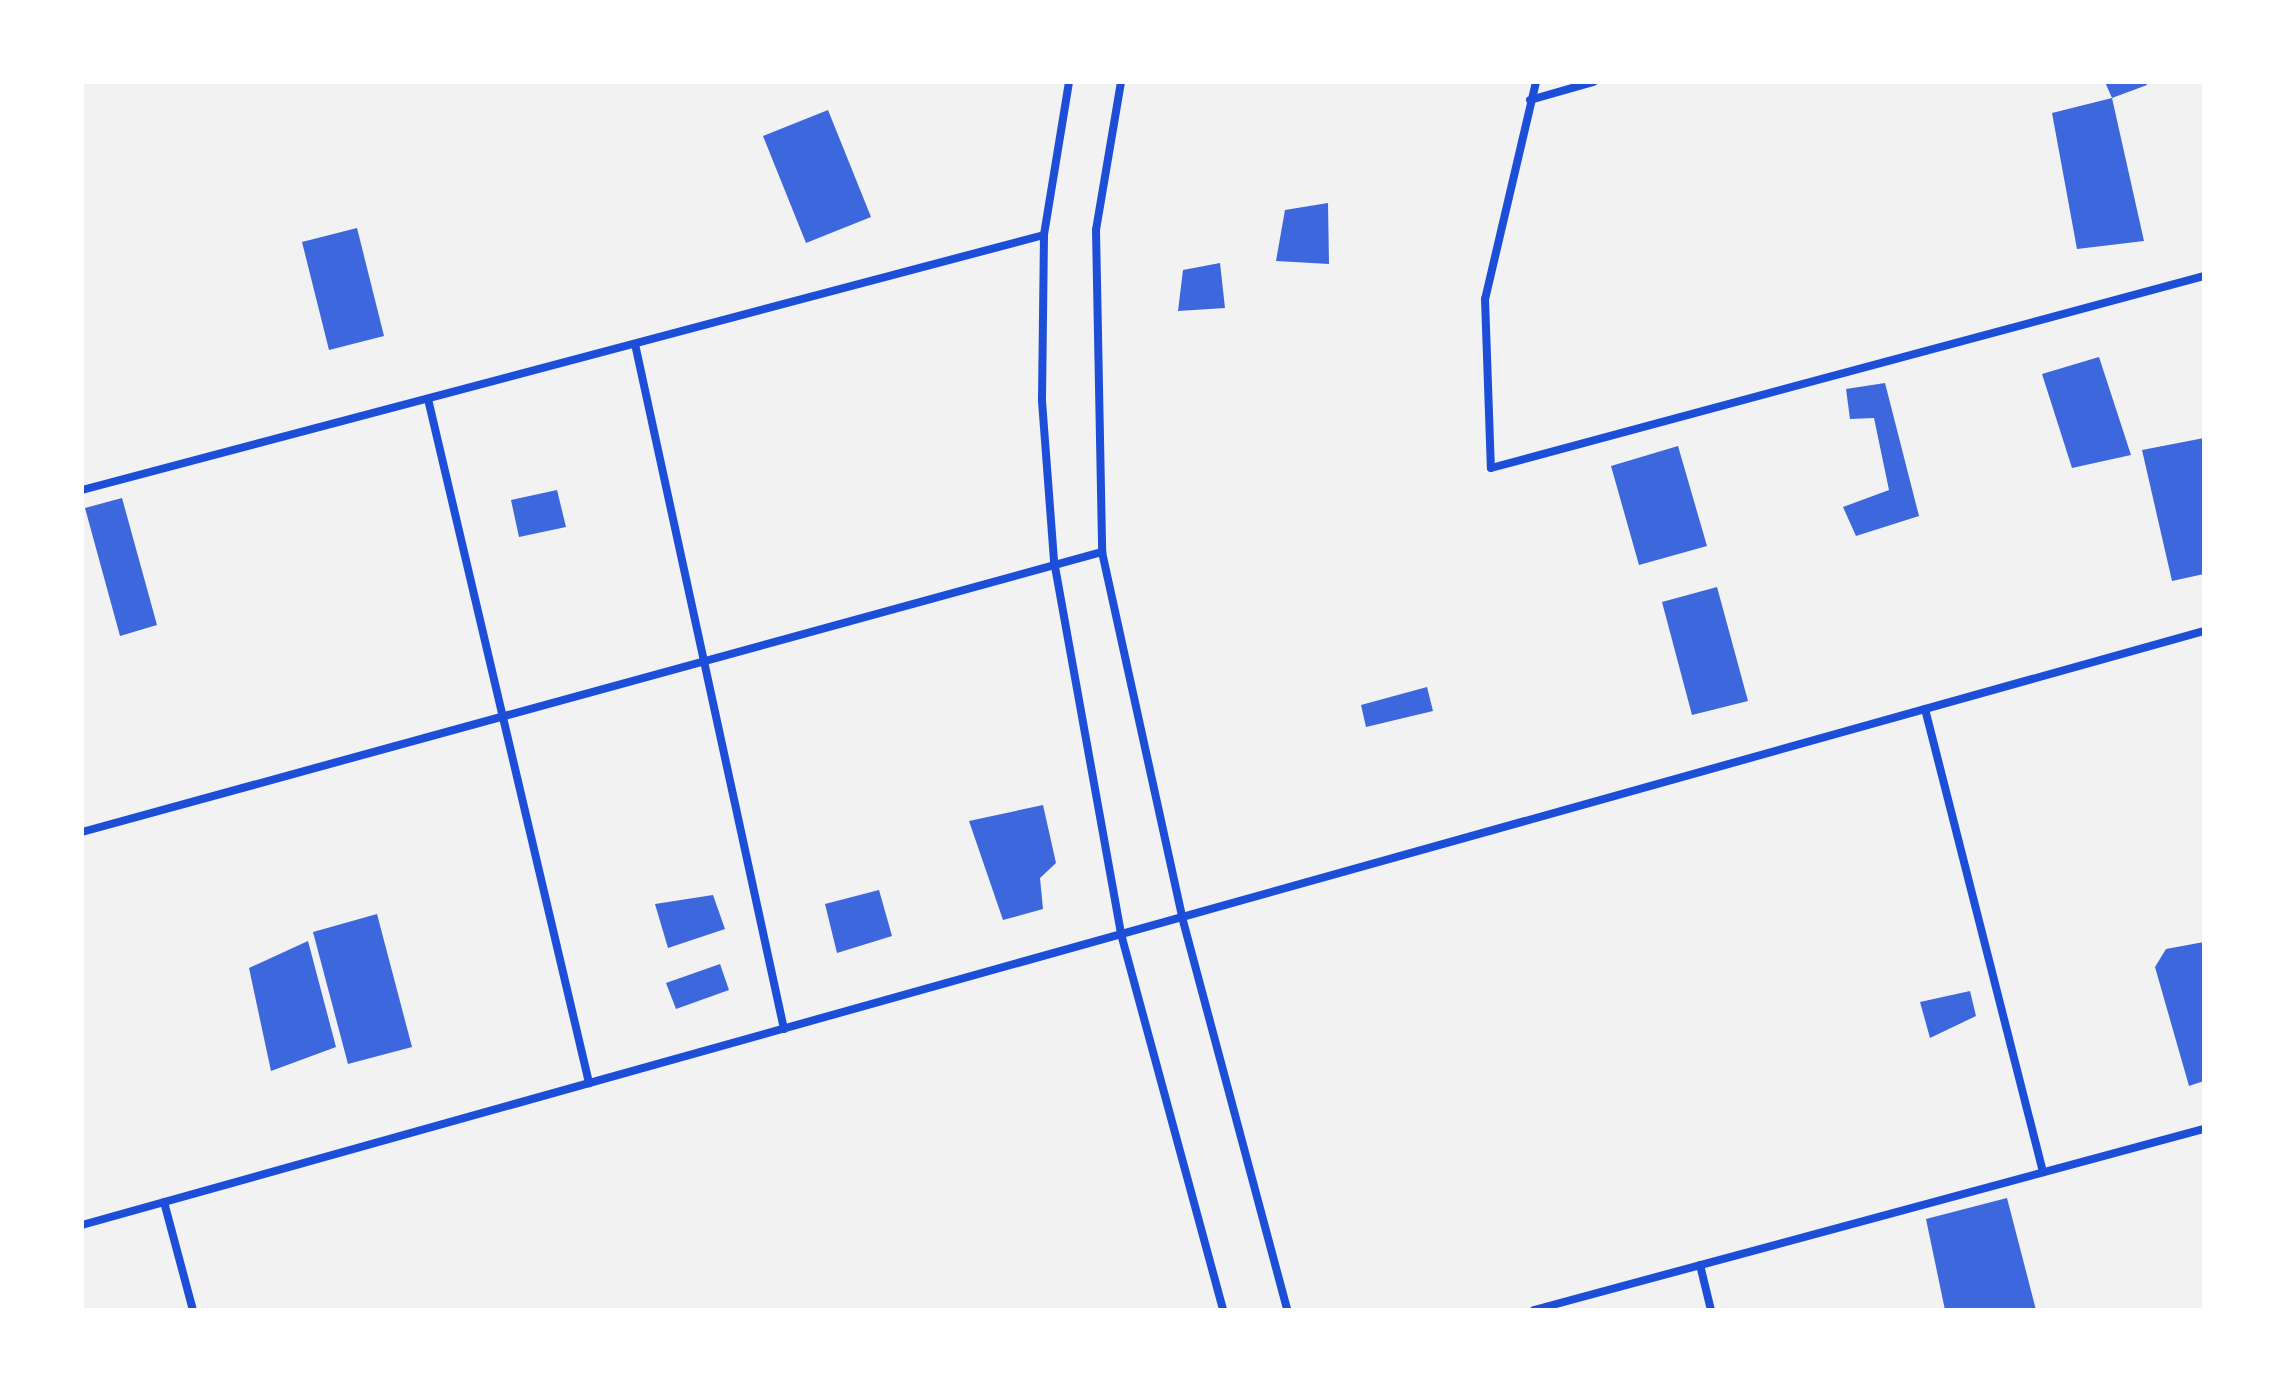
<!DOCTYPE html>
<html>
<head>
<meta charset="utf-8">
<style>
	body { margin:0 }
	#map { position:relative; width:2286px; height:1392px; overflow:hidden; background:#f2f2f2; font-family:Jost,sans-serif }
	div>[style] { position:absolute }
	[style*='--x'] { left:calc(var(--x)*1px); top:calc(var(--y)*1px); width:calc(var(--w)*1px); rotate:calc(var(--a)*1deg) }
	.building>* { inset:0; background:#3d67dc }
	.minor>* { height:8px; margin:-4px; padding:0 4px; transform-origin:4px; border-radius:4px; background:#1d4ed8 }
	span { translate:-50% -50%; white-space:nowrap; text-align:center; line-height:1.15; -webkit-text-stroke:8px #fff; paint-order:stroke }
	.frame { position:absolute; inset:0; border:84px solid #fff; pointer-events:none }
</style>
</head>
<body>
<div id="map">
	<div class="building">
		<div style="clip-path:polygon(2105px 82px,2146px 82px,2147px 85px,2112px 98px)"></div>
		<div style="clip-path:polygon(2112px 98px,2144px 241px,2077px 249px,2052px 113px)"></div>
		<div style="clip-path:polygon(828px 110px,871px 217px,806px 243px,763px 136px)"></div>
		<div style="clip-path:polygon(1328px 203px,1329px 264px,1276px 261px,1285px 210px)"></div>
		<div style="clip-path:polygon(357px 228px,384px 336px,329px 350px,302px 242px)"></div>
		<div style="clip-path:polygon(1220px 263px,1225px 308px,1178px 311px,1183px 270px)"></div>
		<div style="clip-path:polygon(2099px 357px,2131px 455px,2072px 468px,2042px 374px)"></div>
		<div style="clip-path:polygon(1885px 383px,1919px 516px,1856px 536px,1843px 507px,1889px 490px,1874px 418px,1850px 419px,1846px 389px)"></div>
		<div style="clip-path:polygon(2204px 438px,2204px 574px,2172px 581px,2142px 450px)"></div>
		<div style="clip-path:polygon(1678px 446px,1707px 546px,1639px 565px,1611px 466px)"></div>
		<div style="clip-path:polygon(557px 490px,566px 527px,519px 537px,511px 500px)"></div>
		<div style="clip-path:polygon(122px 498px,157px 625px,120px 636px,85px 508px)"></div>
		<div style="clip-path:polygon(1717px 587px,1748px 701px,1692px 715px,1662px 602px)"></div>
		<div style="clip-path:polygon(1427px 687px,1433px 711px,1366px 727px,1361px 705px)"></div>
		<div style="clip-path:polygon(1043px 805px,1056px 863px,1040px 878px,1043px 909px,1003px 920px,969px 821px)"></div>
		<div style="clip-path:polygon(879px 890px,892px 936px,837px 953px,825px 904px)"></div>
		<div style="clip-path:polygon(713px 895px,725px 929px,668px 948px,655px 904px)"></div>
		<div style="clip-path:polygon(377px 914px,412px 1047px,348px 1064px,313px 932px)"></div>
		<div style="clip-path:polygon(308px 941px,336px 1047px,271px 1071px,249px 968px)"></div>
		<div style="clip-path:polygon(2204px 942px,2204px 1081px,2189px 1086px,2155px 967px,2166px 949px)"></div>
		<div style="clip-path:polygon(720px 964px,729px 990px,676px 1009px,666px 983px)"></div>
		<div style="clip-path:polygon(1970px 991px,1976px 1016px,1930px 1038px,1920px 1002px)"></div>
		<div style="clip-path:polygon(2007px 1198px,2036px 1310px,1945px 1310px,1926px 1219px)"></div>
	</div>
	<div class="minor">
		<div style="--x:1069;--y:82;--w:155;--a:99.3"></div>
		<div style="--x:1044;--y:235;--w:166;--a:90.7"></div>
		<div style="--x:1042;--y:401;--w:160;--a:85.7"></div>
		<div style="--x:1054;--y:561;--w:379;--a:79.8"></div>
		<div style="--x:1121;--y:934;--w:390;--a:74.8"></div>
		<div style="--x:1121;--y:82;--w:150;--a:99.6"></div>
		<div style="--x:1096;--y:230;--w:322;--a:88.9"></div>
		<div style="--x:1102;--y:552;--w:374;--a:77.6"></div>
		<div style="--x:1182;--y:917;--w:407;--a:75"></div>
		<div style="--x:1536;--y:82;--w:223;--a:103.2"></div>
		<div style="--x:1485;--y:299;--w:169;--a:88"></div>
		<div style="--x:1491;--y:468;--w:738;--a:-15.07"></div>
		<div style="--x:1530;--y:100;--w:66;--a:-15.9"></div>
		<div style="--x:635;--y:344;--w:701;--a:77.73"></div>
		<div style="--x:428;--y:399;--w:703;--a:76.75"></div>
		<div style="--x:82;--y:490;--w:995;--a:-14.85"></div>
		<div style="--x:1925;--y:709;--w:478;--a:75.7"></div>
		<div style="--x:82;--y:832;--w:1058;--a:-15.35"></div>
		<div style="--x:164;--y:1202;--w:112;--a:75"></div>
		<div style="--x:82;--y:1225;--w:2204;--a:-15.64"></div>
		<div style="--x:1700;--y:1265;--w:46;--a:76.3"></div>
		<div style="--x:1534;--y:1310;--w:694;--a:-15.12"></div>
	</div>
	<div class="frame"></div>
</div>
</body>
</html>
